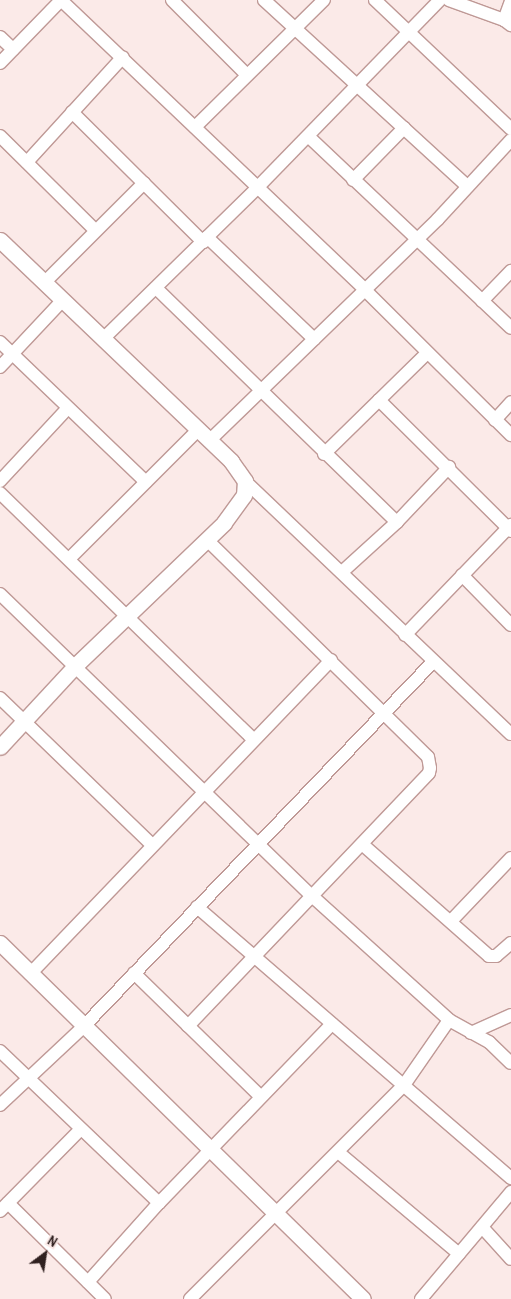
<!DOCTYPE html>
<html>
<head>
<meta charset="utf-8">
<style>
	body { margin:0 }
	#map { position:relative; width:511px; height:1299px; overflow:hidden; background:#fbeae8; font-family:"Archivo Narrow",sans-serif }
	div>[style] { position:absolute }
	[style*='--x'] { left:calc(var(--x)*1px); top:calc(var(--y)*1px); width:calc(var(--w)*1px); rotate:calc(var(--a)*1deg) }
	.roads { filter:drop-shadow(1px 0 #bf9996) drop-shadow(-1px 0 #bf9996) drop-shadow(0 1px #bf9996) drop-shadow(0 -1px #bf9996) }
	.minor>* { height:12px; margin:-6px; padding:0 6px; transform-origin:6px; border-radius:6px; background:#fff }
	.tertiary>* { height:15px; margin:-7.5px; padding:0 7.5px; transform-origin:7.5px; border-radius:7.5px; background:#fff }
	span { translate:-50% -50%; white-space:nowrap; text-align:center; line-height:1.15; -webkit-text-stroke:5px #fbeae8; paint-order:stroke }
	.north { position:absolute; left:20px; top:1229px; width:50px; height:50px; -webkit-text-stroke:4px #fbeae8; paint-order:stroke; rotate:31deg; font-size:14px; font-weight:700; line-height:20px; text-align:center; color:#302120 }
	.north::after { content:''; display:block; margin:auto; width:18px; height:22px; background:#302120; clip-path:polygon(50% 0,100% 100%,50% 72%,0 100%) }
</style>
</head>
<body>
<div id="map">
	<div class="roads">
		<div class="minor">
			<div style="--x:61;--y:0;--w:420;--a:43.6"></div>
			<div style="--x:365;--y:290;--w:206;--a:44.8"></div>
			<div style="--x:172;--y:0;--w:106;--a:45"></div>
			<div style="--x:264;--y:0;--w:275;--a:42.5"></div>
			<div style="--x:375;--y:0;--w:187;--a:43.5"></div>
			<div style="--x:449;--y:0;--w:59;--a:20"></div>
			<div style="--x:504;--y:20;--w:9;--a:36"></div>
			<div style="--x:511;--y:1;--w:20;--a:110"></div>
			<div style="--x:504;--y:20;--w:7;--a:16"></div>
			<div style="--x:0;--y:37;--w:18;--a:43"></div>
			<div style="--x:0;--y:63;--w:88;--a:-45.9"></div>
			<div style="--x:72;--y:112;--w:185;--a:44.8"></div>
			<div style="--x:195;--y:127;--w:181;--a:-44.6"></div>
			<div style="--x:0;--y:136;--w:134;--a:44.7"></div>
			<div style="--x:308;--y:136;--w:279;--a:43.4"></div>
			<div style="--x:27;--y:162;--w:142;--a:-47.6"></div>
			<div style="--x:353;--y:180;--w:73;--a:-45.6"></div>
			<div style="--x:207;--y:237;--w:148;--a:43.6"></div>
			<div style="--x:45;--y:282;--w:140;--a:-45"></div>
			<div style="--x:156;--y:288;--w:336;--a:44.2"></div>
			<div style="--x:482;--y:301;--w:42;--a:-46"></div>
			<div style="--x:104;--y:338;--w:214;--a:-44.4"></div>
			<div style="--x:257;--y:188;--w:262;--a:-45.8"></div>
			<div style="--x:0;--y:342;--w:202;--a:43.8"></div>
			<div style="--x:0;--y:367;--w:92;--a:-46.8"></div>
			<div style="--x:379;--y:400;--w:186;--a:44.8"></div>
			<div style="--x:495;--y:420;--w:24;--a:-48"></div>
			<div style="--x:209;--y:441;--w:319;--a:-44.1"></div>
			<div style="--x:438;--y:219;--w:108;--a:-47.3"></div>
			<div style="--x:324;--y:454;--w:144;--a:-44.4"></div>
			<div style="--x:0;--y:481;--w:98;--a:-47.1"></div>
			<div style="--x:245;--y:481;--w:367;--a:43.6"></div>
			<div style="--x:0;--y:493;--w:353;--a:44.2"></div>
			<div style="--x:69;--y:559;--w:181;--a:-45"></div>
			<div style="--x:342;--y:572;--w:74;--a:-42.3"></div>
			<div style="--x:397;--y:522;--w:76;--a:-46.6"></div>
			<div style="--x:462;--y:575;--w:70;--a:45.6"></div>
			<div style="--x:0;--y:594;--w:434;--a:44.1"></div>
			<div style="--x:312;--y:896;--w:185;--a:42.1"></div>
			<div style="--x:449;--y:1020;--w:46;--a:28.8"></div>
			<div style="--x:489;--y:1042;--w:30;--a:44"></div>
			<div style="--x:405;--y:635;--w:153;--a:-46.1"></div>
			<div style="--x:0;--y:698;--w:211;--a:44"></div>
			<div style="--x:362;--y:844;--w:169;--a:41.4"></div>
			<div style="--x:489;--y:956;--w:7;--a:0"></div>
			<div style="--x:496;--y:956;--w:20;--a:-41"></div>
			<div style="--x:197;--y:907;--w:415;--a:40.8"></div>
			<div style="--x:451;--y:921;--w:87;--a:-46.4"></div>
			<div style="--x:134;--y:973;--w:177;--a:44.3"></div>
			<div style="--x:30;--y:974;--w:435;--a:-46.2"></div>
			<div style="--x:188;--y:1026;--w:349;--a:-46.4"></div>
			<div style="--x:429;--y:773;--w:5;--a:-79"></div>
			<div style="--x:430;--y:768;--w:11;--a:-100"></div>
			<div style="--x:428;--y:757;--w:310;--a:-135.5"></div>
			<div style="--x:471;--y:1033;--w:44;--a:-24.2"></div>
			<div style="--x:0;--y:1051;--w:220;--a:43.7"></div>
			<div style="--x:0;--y:1105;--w:115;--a:-43.2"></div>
			<div style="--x:84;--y:1026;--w:504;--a:-46.21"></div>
			<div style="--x:338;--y:1152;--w:158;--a:40.1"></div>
			<div style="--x:8;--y:1203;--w:136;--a:44.7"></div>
			<div style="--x:0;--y:1211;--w:115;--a:-45.4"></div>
			<div style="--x:482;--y:1227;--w:43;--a:47.8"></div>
			<div style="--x:88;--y:1282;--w:106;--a:-48.1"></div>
			<div style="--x:159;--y:1203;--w:249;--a:-46"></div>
			<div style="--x:190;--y:1299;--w:303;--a:-45"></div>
			<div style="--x:404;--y:1085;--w:79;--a:-55.3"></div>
			<div style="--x:421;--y:1299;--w:140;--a:-49.9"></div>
		</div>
		<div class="tertiary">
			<div style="--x:0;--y:240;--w:320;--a:43.7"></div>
			<div style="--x:231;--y:461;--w:24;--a:55"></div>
			<div style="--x:245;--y:481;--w:14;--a:94"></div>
			<div style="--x:244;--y:495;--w:34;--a:126"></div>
			<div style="--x:224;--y:523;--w:207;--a:136.2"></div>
			<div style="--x:75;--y:666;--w:110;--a:132.8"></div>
			<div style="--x:0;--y:943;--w:508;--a:44.44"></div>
		</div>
	</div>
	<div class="north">N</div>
</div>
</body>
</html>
